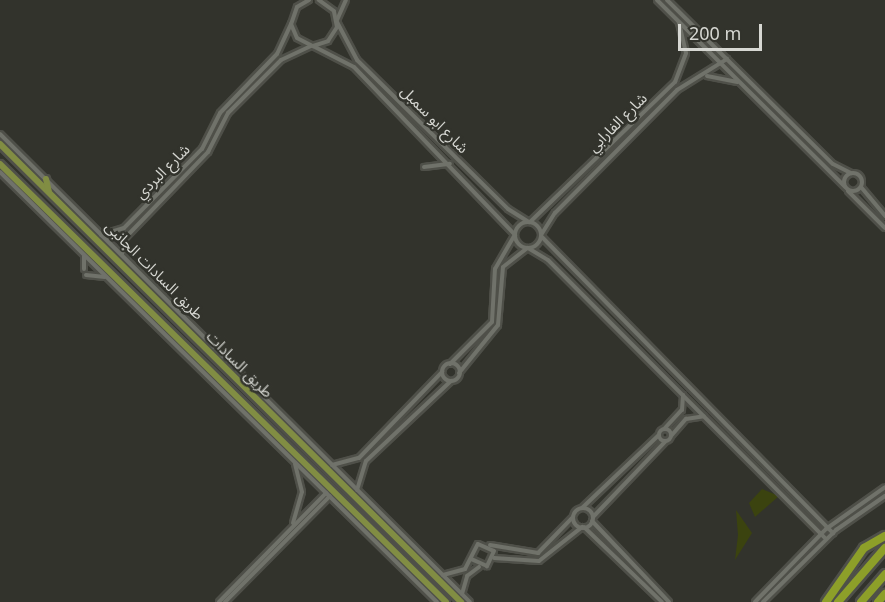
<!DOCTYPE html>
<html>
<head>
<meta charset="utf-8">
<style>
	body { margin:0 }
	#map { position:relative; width:885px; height:602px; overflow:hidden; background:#32332c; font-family:Georgia,"Noto Sans Arabic",serif }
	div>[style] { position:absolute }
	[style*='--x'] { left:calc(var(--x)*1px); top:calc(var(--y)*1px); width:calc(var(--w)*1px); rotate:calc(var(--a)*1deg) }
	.green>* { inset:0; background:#3b430f }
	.roads { filter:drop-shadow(2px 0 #4f5049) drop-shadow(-2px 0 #4f5049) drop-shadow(0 2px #4f5049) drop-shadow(0 -2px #4f5049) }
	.minor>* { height:4px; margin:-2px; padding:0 2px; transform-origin:2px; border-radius:2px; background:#70726a }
	.minor>.ring { margin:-2px; padding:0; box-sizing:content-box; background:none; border:4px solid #70726a; border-radius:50% }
	.major>* { height:6px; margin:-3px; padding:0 3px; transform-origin:3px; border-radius:3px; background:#818d43 }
	.highway>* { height:8px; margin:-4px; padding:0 4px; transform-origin:4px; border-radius:4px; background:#8d9f29 }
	span { translate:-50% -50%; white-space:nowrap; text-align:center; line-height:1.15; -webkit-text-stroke:5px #32332c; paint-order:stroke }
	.street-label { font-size:15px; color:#d6d7d2 }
	.scale { position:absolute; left:678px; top:24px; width:84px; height:27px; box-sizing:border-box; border:3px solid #d6d7d2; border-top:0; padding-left:8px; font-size:18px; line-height:21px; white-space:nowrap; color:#d6d7d2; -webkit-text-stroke:4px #32332c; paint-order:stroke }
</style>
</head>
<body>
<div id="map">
	<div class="green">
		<div style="clip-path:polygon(762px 489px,779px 496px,755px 517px,749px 503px)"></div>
		<div style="clip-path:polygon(736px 510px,752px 533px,735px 560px,738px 535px)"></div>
	</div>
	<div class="roads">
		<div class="minor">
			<div style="--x:309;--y:0;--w:14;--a:150"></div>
			<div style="--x:297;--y:7;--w:18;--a:109"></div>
			<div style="--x:291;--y:24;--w:15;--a:67"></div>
			<div style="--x:297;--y:38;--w:18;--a:27"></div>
			<div style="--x:313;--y:46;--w:16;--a:-18"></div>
			<div style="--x:328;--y:41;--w:17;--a:-57"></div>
			<div style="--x:337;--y:27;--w:16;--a:-101"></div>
			<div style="--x:334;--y:11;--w:19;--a:-144"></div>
			<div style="--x:657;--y:0;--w:265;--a:44.8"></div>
			<div style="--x:667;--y:0;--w:233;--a:44.7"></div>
			<div style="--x:833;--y:164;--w:20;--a:27"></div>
			<div style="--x:337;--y:20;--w:22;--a:-66"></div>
			<div style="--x:337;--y:22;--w:43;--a:62.2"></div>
			<div style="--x:357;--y:60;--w:212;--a:44.6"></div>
			<div style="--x:508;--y:209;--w:25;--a:32"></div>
			<div style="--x:313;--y:46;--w:46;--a:27.1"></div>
			<div style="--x:354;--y:67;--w:233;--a:46.2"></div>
			<div style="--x:707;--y:76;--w:31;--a:11"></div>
			<div style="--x:0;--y:134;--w:663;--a:44.88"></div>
			<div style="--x:424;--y:167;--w:26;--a:-7"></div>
			<div style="--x:0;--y:172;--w:613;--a:44.54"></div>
			<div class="ring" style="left:844px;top:173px;width:14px;height:14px"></div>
			<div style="--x:861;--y:187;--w:38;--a:50"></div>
			<div style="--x:848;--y:191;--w:52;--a:45"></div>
			<div style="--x:530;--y:222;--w:202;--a:-44"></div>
			<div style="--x:675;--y:82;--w:31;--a:-69"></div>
			<div style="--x:686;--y:53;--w:32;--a:-103"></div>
			<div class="ring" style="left:515px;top:222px;width:22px;height:22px"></div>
			<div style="--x:101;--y:235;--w:24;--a:-17"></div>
			<div style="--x:124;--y:228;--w:111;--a:-45.4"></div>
			<div style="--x:202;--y:149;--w:40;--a:-63.4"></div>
			<div style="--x:220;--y:113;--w:82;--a:-46"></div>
			<div style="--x:277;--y:54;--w:33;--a:-65"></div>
			<div style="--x:541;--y:235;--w:26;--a:-58"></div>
			<div style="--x:555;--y:213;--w:173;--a:-45.2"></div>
			<div style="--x:677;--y:90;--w:59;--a:-31.8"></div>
			<div style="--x:541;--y:236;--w:417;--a:45.5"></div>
			<div style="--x:528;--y:248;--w:23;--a:31"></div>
			<div style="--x:548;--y:260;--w:394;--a:45.1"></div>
			<div style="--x:122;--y:254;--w:16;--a:-79"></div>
			<div style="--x:125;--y:238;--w:120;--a:-46"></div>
			<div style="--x:208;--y:152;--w:44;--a:-62.9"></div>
			<div style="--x:228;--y:113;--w:75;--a:-45"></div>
			<div style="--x:281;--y:60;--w:33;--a:-25"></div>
			<div style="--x:84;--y:256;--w:13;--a:90"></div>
			<div style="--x:86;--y:275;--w:19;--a:6"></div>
			<div class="ring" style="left:442px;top:363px;width:14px;height:14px"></div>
			<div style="--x:450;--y:364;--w:59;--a:-45"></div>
			<div style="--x:492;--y:322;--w:53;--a:-86.8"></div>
			<div style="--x:495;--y:269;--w:39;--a:-60"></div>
			<div style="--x:459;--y:373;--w:62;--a:-50.9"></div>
			<div style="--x:498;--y:325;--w:58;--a:-85.1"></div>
			<div style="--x:503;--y:267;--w:31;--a:-38"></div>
			<div class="ring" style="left:659px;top:429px;width:8px;height:8px"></div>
			<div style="--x:664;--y:429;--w:26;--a:-47"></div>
			<div style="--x:682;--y:410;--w:15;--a:-86"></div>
			<div style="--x:671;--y:436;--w:23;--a:-49"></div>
			<div style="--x:686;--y:419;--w:18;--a:-9"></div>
			<div style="--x:332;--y:465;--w:28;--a:-15"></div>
			<div style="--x:359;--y:458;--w:120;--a:-46"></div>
			<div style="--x:357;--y:490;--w:30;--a:-73"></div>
			<div style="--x:366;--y:461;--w:117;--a:-43.3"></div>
			<div style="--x:582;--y:508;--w:106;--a:-43.5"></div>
			<div class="ring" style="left:573px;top:508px;width:16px;height:16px"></div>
			<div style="--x:593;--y:517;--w:104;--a:-46.2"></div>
			<div style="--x:592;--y:521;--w:112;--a:46.5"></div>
			<div style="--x:293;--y:523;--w:32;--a:-74"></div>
			<div style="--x:302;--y:492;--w:29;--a:-104"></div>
			<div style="--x:584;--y:527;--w:108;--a:43.9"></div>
			<div style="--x:490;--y:545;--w:49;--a:9.5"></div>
			<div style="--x:538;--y:553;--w:50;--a:-45.8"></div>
			<div style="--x:494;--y:558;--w:45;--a:3.8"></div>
			<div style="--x:539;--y:561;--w:55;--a:-38.3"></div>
			<div style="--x:443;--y:575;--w:23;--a:-15"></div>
			<div style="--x:465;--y:569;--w:28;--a:-63"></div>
			<div style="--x:478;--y:544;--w:17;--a:24"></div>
			<div style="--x:494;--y:551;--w:17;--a:115"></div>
			<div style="--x:487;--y:566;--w:17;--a:-156"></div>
			<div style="--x:462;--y:594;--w:19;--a:-74"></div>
			<div style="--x:467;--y:576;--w:15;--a:-37"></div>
			<div style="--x:219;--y:602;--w:153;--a:-45.5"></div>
			<div style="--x:225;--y:602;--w:149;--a:-45.3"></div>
			<div style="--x:755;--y:602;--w:102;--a:-45.8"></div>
			<div style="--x:826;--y:529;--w:72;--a:-35.4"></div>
			<div style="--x:763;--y:602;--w:103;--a:-44.6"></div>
			<div style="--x:836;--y:530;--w:60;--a:-34.8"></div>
		</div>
		<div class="major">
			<div style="--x:0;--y:144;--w:650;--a:44.81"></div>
			<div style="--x:0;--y:164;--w:625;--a:44.48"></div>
			<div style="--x:46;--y:179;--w:13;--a:77"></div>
		</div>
		<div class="highway">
			<div style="--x:826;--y:602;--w:66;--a:-54.9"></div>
			<div style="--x:864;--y:548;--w:24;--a:-30"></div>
			<div style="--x:838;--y:602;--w:72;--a:-49"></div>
			<div style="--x:861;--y:602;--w:37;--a:-49"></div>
			<div style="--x:878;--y:602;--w:11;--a:-49"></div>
		</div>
	</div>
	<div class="street-label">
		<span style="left:434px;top:120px;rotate:45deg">شارع ابو سمبل</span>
		<span style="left:618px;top:123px;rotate:-45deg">شارع الفارابي</span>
		<span style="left:163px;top:172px;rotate:-45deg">شارع البردي</span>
		<span style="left:154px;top:271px;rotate:45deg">طريق السادات الجانبى</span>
		<span style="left:239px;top:365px;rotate:45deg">طريق السادات</span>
	</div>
	<div class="scale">200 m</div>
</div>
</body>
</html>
